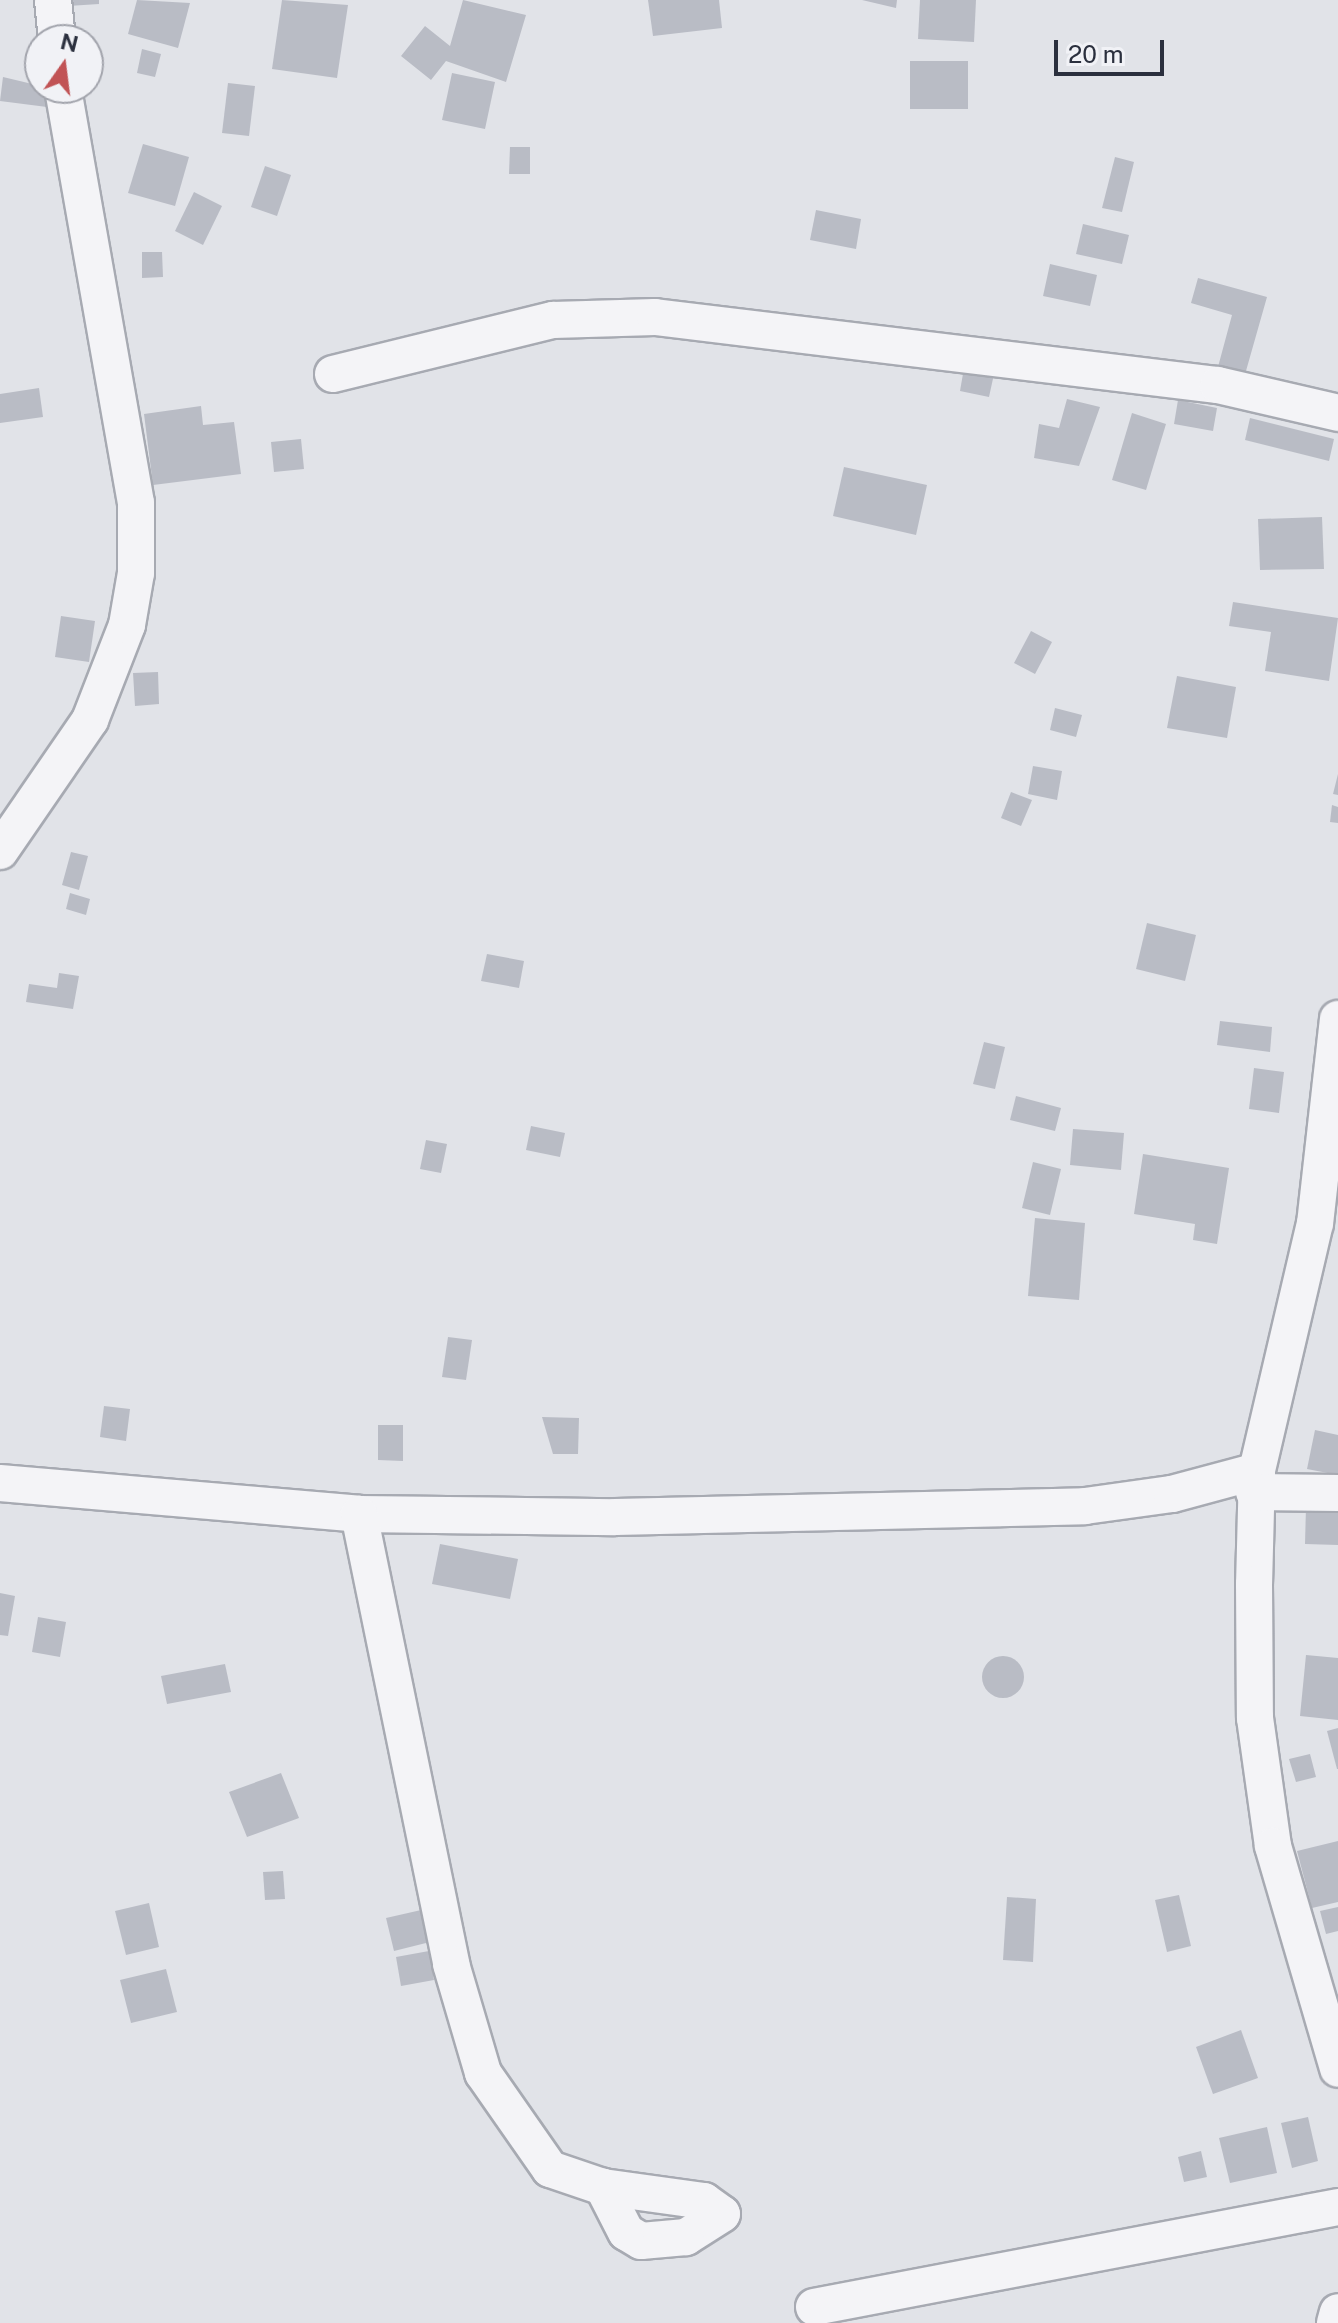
<!DOCTYPE html>
<html>
<head>
<meta charset="utf-8">
<style>
	body { margin:0 }
	#map { position:relative; width:1338px; height:2323px; overflow:hidden; background:#e1e3e8; font-family:"Public Sans",sans-serif }
	div>[style] { position:absolute }
	[style*='--x'] { left:calc(var(--x)*1px); top:calc(var(--y)*1px); width:calc(var(--w)*1px); rotate:calc(var(--a)*1deg) }
	.building>* { inset:0; background:#b9bcc5 }
	.round { border-radius:50% }
	.roads { filter:drop-shadow(2px 0 #a7aab2) drop-shadow(-2px 0 #a7aab2) drop-shadow(0 2px #a7aab2) drop-shadow(0 -2px #a7aab2) }
	.minor>* { height:36px; margin:-18px; padding:0 18px; transform-origin:18px; border-radius:18px; background:#f4f4f7 }
	span { translate:-50% -50%; white-space:nowrap; text-align:center; line-height:1.15; -webkit-text-stroke:6px #f1f2f6; paint-order:stroke }
	.north { position:absolute; left:24px; top:24px; width:80px; height:80px; box-sizing:border-box; background:#f1f2f6; border:2px solid #a2a4ac; border-radius:50%; rotate:14deg; font-size:22px; font-weight:700; line-height:32px; text-align:center; color:#2b303e }
	.north::after { content:''; display:block; margin:auto; width:28px; height:36px; background:#c15355; clip-path:polygon(50% 0,100% 100%,50% 72%,0 100%) }
	.scale { position:absolute; left:1054px; top:40px; width:110px; height:36px; box-sizing:border-box; border:4px solid #2b303e; border-top:0; padding-left:10px; font-size:24px; line-height:28px; white-space:nowrap; color:#2b303e; -webkit-text-stroke:6px #f1f2f6; paint-order:stroke }
</style>
</head>
<body>
<div id="map">
	<div class="building">
		<div style="clip-path:polygon(68px 0,99px 0,99px 4px,68px 6px)"></div>
		<div style="clip-path:polygon(137px 0,190px 3px,178px 48px,128px 34px)"></div>
		<div style="clip-path:polygon(282px 0,348px 5px,337px 78px,272px 69px)"></div>
		<div style="clip-path:polygon(463px 0,526px 15px,506px 82px,446px 61px,431px 80px,401px 56px,425px 26px,450px 46px)"></div>
		<div style="clip-path:polygon(648px 0,719px 0,722px 28px,653px 36px)"></div>
		<div style="clip-path:polygon(862px 0,897px 0,896px 8px)"></div>
		<div style="clip-path:polygon(920px 0,976px 0,974px 42px,918px 39px)"></div>
		<div style="clip-path:polygon(142px 49px,161px 54px,155px 77px,137px 73px)"></div>
		<div style="clip-path:polygon(910px 61px,968px 61px,968px 109px,910px 109px)"></div>
		<div style="clip-path:polygon(452px 73px,495px 82px,485px 129px,442px 120px)"></div>
		<div style="clip-path:polygon(3px 77px,49px 88px,47px 107px,0 101px)"></div>
		<div style="clip-path:polygon(228px 83px,255px 86px,249px 136px,222px 133px)"></div>
		<div style="clip-path:polygon(143px 144px,189px 157px,175px 206px,128px 193px)"></div>
		<div style="clip-path:polygon(510px 147px,530px 147px,530px 174px,509px 174px)"></div>
		<div style="clip-path:polygon(1115px 157px,1134px 162px,1122px 212px,1102px 208px)"></div>
		<div style="clip-path:polygon(265px 166px,291px 175px,277px 216px,251px 207px)"></div>
		<div style="clip-path:polygon(194px 192px,222px 206px,203px 245px,175px 231px)"></div>
		<div style="clip-path:polygon(816px 210px,861px 219px,856px 249px,810px 240px)"></div>
		<div style="clip-path:polygon(1083px 224px,1129px 235px,1122px 264px,1076px 254px)"></div>
		<div style="clip-path:polygon(142px 252px,162px 252px,163px 277px,142px 278px)"></div>
		<div style="clip-path:polygon(1050px 264px,1097px 275px,1090px 306px,1043px 296px)"></div>
		<div style="clip-path:polygon(1198px 278px,1267px 297px,1242px 385px,1215px 378px,1232px 315px,1191px 303px)"></div>
		<div style="clip-path:polygon(964px 368px,994px 374px,989px 397px,960px 391px)"></div>
		<div style="clip-path:polygon(39px 388px,43px 417px,0 423px,0 394px)"></div>
		<div style="clip-path:polygon(1067px 399px,1100px 407px,1079px 466px,1034px 458px,1039px 424px,1059px 428px)"></div>
		<div style="clip-path:polygon(1178px 400px,1217px 408px,1213px 431px,1174px 424px)"></div>
		<div style="clip-path:polygon(201px 406px,203px 425px,234px 422px,241px 474px,153px 485px,144px 414px)"></div>
		<div style="clip-path:polygon(1132px 413px,1166px 424px,1146px 490px,1112px 480px)"></div>
		<div style="clip-path:polygon(1250px 418px,1334px 439px,1329px 461px,1245px 440px)"></div>
		<div style="clip-path:polygon(301px 439px,304px 469px,274px 472px,271px 442px)"></div>
		<div style="clip-path:polygon(844px 467px,927px 485px,916px 535px,833px 516px)"></div>
		<div style="clip-path:polygon(1322px 517px,1324px 569px,1260px 570px,1258px 519px)"></div>
		<div style="clip-path:polygon(1233px 602px,1338px 618px,1329px 681px,1265px 671px,1271px 632px,1229px 626px)"></div>
		<div style="clip-path:polygon(61px 616px,95px 621px,89px 662px,55px 657px)"></div>
		<div style="clip-path:polygon(1031px 631px,1052px 642px,1035px 674px,1014px 663px)"></div>
		<div style="clip-path:polygon(158px 672px,159px 704px,135px 706px,133px 673px)"></div>
		<div style="clip-path:polygon(1177px 676px,1236px 687px,1227px 738px,1167px 728px)"></div>
		<div style="clip-path:polygon(1055px 708px,1082px 715px,1076px 737px,1050px 730px)"></div>
		<div style="clip-path:polygon(1033px 766px,1062px 771px,1057px 800px,1028px 794px)"></div>
		<div style="clip-path:polygon(1338px 774px,1338px 795px,1333px 794px)"></div>
		<div style="clip-path:polygon(1011px 792px,1032px 800px,1021px 826px,1001px 818px)"></div>
		<div style="clip-path:polygon(1332px 805px,1338px 807px,1338px 823px,1330px 822px)"></div>
		<div style="clip-path:polygon(71px 852px,88px 856px,79px 890px,62px 885px)"></div>
		<div style="clip-path:polygon(70px 893px,90px 899px,86px 915px,66px 909px)"></div>
		<div style="clip-path:polygon(1147px 923px,1196px 935px,1185px 981px,1136px 969px)"></div>
		<div style="clip-path:polygon(487px 954px,524px 961px,519px 988px,481px 981px)"></div>
		<div style="clip-path:polygon(59px 973px,79px 976px,73px 1009px,26px 1002px,29px 984px,57px 988px)"></div>
		<div style="clip-path:polygon(1220px 1021px,1272px 1027px,1270px 1052px,1217px 1045px)"></div>
		<div style="clip-path:polygon(984px 1042px,1005px 1047px,995px 1089px,973px 1084px)"></div>
		<div style="clip-path:polygon(1254px 1068px,1284px 1072px,1279px 1113px,1249px 1109px)"></div>
		<div style="clip-path:polygon(1016px 1096px,1061px 1108px,1055px 1131px,1010px 1120px)"></div>
		<div style="clip-path:polygon(531px 1126px,565px 1133px,560px 1157px,526px 1150px)"></div>
		<div style="clip-path:polygon(1073px 1129px,1124px 1133px,1121px 1170px,1070px 1165px)"></div>
		<div style="clip-path:polygon(426px 1140px,447px 1144px,441px 1173px,420px 1169px)"></div>
		<div style="clip-path:polygon(1143px 1154px,1229px 1168px,1217px 1244px,1193px 1240px,1195px 1224px,1134px 1214px)"></div>
		<div style="clip-path:polygon(1033px 1162px,1061px 1169px,1050px 1215px,1022px 1208px)"></div>
		<div style="clip-path:polygon(1035px 1218px,1085px 1223px,1079px 1300px,1028px 1296px)"></div>
		<div style="clip-path:polygon(448px 1337px,472px 1340px,466px 1380px,442px 1377px)"></div>
		<div style="clip-path:polygon(104px 1406px,130px 1409px,126px 1441px,100px 1437px)"></div>
		<div style="clip-path:polygon(542px 1417px,579px 1418px,578px 1454px,553px 1454px)"></div>
		<div style="clip-path:polygon(378px 1425px,403px 1425px,403px 1461px,378px 1460px)"></div>
		<div style="clip-path:polygon(1315px 1430px,1338px 1435px,1338px 1475px,1307px 1469px)"></div>
		<div style="clip-path:polygon(1306px 1507px,1338px 1508px,1338px 1545px,1305px 1544px)"></div>
		<div style="clip-path:polygon(440px 1544px,518px 1559px,510px 1599px,432px 1584px)"></div>
		<div style="clip-path:polygon(0 1593px,15px 1596px,8px 1636px,0 1635px)"></div>
		<div style="clip-path:polygon(38px 1617px,66px 1622px,60px 1657px,32px 1652px)"></div>
		<div style="clip-path:polygon(1306px 1655px,1338px 1658px,1338px 1720px,1300px 1716px)"></div>
		<div class="round" style="left:982px;top:1656px;width:42px;height:42px"></div>
		<div style="clip-path:polygon(225px 1664px,231px 1692px,167px 1704px,161px 1676px)"></div>
		<div style="clip-path:polygon(1338px 1728px,1338px 1769px,1337px 1769px,1327px 1731px)"></div>
		<div style="clip-path:polygon(1310px 1754px,1316px 1777px,1296px 1782px,1289px 1759px)"></div>
		<div style="clip-path:polygon(281px 1773px,299px 1818px,247px 1837px,229px 1792px)"></div>
		<div style="clip-path:polygon(1338px 1841px,1338px 1902px,1312px 1908px,1297px 1851px)"></div>
		<div style="clip-path:polygon(283px 1871px,285px 1899px,265px 1900px,263px 1872px)"></div>
		<div style="clip-path:polygon(1179px 1895px,1191px 1946px,1167px 1952px,1155px 1900px)"></div>
		<div style="clip-path:polygon(1007px 1897px,1036px 1899px,1033px 1962px,1003px 1960px)"></div>
		<div style="clip-path:polygon(149px 1903px,159px 1947px,126px 1955px,115px 1911px)"></div>
		<div style="clip-path:polygon(1338px 1907px,1338px 1931px,1326px 1934px,1320px 1911px)"></div>
		<div style="clip-path:polygon(430px 1908px,438px 1940px,394px 1951px,386px 1918px)"></div>
		<div style="clip-path:polygon(429px 1951px,434px 1980px,401px 1986px,396px 1957px)"></div>
		<div style="clip-path:polygon(166px 1969px,177px 2012px,131px 2023px,120px 1980px)"></div>
		<div style="clip-path:polygon(1241px 2030px,1258px 2078px,1213px 2094px,1196px 2047px)"></div>
		<div style="clip-path:polygon(1308px 2117px,1318px 2161px,1292px 2168px,1281px 2123px)"></div>
		<div style="clip-path:polygon(1267px 2127px,1277px 2173px,1230px 2183px,1219px 2138px)"></div>
		<div style="clip-path:polygon(1201px 2151px,1207px 2177px,1184px 2182px,1178px 2157px)"></div>
	</div>
	<div class="roads">
		<div class="minor">
			<div style="--x:53;--y:0;--w:40;--a:84.3"></div>
			<div style="--x:333;--y:374;--w:227;--a:-13.8"></div>
			<div style="--x:553;--y:320;--w:102;--a:-1.7"></div>
			<div style="--x:655;--y:317;--w:567;--a:6.89"></div>
			<div style="--x:1218;--y:385;--w:123;--a:13.1"></div>
			<div style="--x:0;--y:851;--w:159;--a:-55.5"></div>
			<div style="--x:90;--y:720;--w:102;--a:-68.7"></div>
			<div style="--x:127;--y:625;--w:53;--a:-80.2"></div>
			<div style="--x:136;--y:573;--w:70;--a:-90"></div>
			<div style="--x:136;--y:503;--w:421;--a:-100"></div>
			<div style="--x:1338;--y:1019;--w:205;--a:96.4"></div>
			<div style="--x:1315;--y:1223;--w:255;--a:103.2"></div>
			<div style="--x:1257;--y:1471;--w:113;--a:91.5"></div>
			<div style="--x:1254;--y:1584;--w:134;--a:89.6"></div>
			<div style="--x:1255;--y:1718;--w:129;--a:82"></div>
			<div style="--x:1273;--y:1846;--w:232;--a:73.7"></div>
			<div style="--x:0;--y:1483;--w:360;--a:4.9"></div>
			<div style="--x:359;--y:1514;--w:256;--a:0.7"></div>
			<div style="--x:615;--y:1517;--w:470;--a:-1.3"></div>
			<div style="--x:1085;--y:1506;--w:88;--a:-7.9"></div>
			<div style="--x:1172;--y:1494;--w:88;--a:-15.1"></div>
			<div style="--x:1254;--y:1492;--w:84;--a:0.7"></div>
			<div style="--x:359;--y:1514;--w:459;--a:78.4"></div>
			<div style="--x:451;--y:1964;--w:114;--a:73.6"></div>
			<div style="--x:483;--y:2073;--w:117;--a:55.1"></div>
			<div style="--x:550;--y:2169;--w:56;--a:18.8"></div>
			<div style="--x:603;--y:2187;--w:102;--a:7.9"></div>
			<div style="--x:704;--y:2201;--w:22;--a:36"></div>
			<div style="--x:722;--y:2214;--w:43;--a:147.4"></div>
			<div style="--x:686;--y:2237;--w:45;--a:174.9"></div>
			<div style="--x:641;--y:2241;--w:17;--a:-149"></div>
			<div style="--x:626;--y:2232;--w:51;--a:-117.1"></div>
			<div style="--x:814;--y:2307;--w:533;--a:-10.8"></div>
			<div style="--x:1335;--y:2323;--w:11;--a:-75"></div>
		</div>
	</div>
	<div class="north">N</div>
	<div class="scale">20 m</div>
</div>
</body>
</html>
